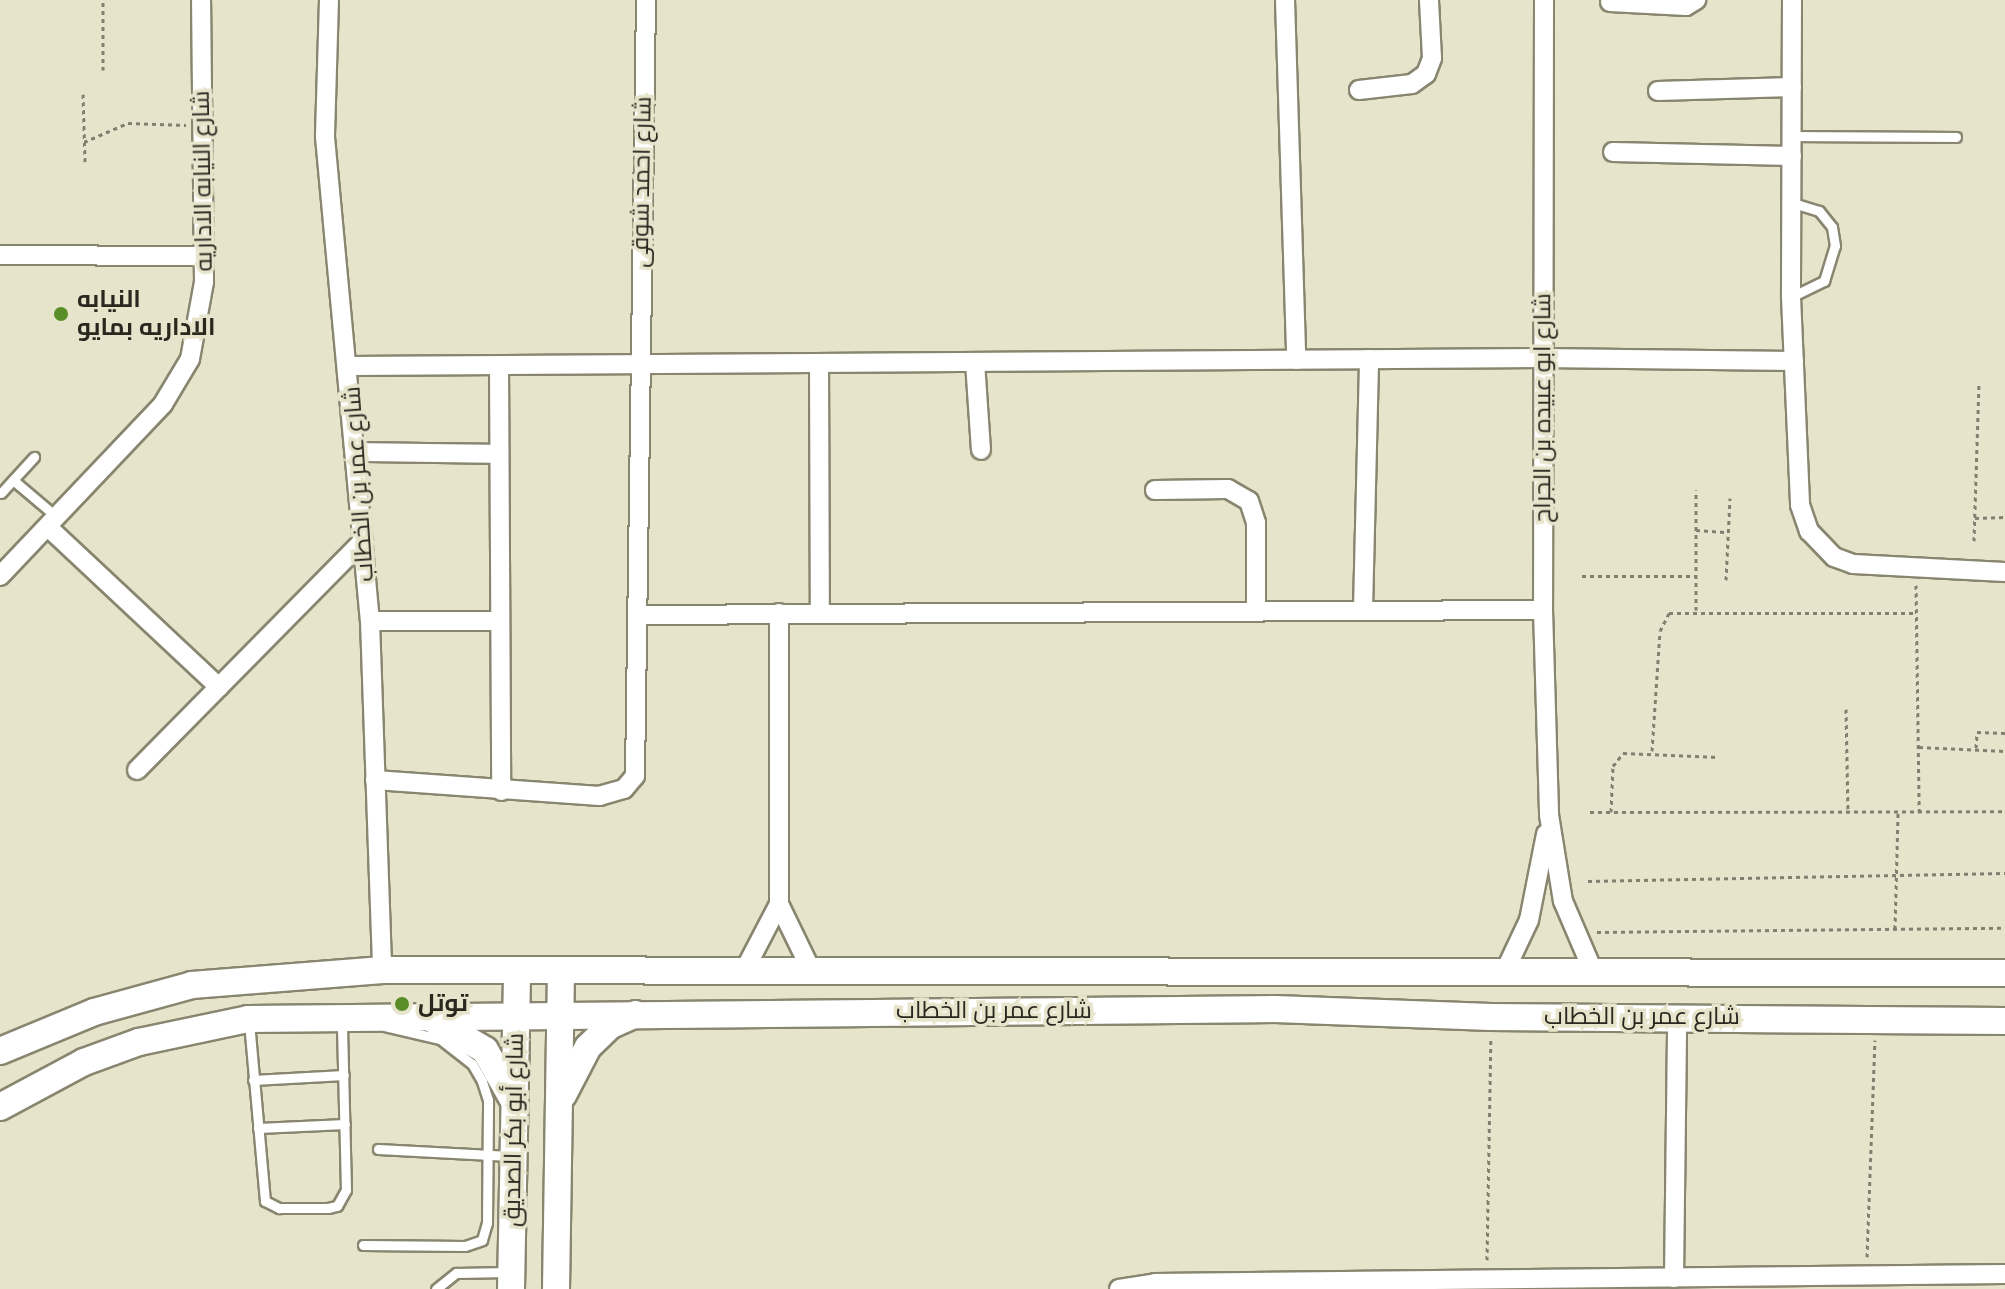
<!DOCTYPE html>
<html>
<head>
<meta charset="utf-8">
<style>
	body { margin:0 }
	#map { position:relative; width:2005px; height:1289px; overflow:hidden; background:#e7e4cc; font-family:Karla,Cairo,sans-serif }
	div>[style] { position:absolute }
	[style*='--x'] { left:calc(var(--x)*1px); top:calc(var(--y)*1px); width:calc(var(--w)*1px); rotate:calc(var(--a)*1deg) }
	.path>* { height:3px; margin-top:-1.5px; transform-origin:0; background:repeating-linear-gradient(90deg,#817f6f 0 4px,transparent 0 8px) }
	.roads { filter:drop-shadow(2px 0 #898670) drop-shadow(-2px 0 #898670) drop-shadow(0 2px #898670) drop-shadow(0 -2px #898670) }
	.lane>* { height:9px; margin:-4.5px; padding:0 4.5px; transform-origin:4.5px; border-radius:4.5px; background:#fff }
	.street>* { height:18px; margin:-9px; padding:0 9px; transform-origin:9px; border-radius:9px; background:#fff }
	.secondary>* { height:26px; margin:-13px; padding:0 13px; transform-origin:13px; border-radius:13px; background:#fff }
	.dots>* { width:22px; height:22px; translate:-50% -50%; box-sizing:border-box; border:4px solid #e7e4cc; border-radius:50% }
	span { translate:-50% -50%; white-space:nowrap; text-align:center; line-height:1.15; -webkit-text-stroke:7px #e7e4cc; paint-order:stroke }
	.street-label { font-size:24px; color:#29271e }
	.poi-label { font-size:24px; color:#29271e; font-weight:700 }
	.left { translate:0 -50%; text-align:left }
</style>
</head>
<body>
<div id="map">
	<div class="path">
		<div style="--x:103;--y:70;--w:70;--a:-90"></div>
		<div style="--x:83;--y:94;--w:69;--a:88.3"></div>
		<div style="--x:84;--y:142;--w:48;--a:-23.4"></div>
		<div style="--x:128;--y:123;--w:58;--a:2"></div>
		<div style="--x:1975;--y:518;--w:30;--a:-2"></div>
		<div style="--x:1696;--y:530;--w:32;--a:4"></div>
		<div style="--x:1974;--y:541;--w:159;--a:-88.2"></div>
		<div style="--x:1582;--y:576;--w:115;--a:0"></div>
		<div style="--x:1726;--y:580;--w:82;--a:-87.2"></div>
		<div style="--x:1916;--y:585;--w:228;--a:89.2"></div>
		<div style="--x:1696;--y:610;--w:120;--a:-90"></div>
		<div style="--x:1846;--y:709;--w:104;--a:88.9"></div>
		<div style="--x:1919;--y:747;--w:86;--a:2.7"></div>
		<div style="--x:1976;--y:748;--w:16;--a:-86"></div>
		<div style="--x:1977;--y:732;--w:28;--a:2"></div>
		<div style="--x:1652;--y:751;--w:120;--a:-86.2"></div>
		<div style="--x:1660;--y:631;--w:20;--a:-63"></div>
		<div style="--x:1669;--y:613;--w:247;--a:0"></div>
		<div style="--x:1590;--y:812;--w:415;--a:-0.1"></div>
		<div style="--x:1611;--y:812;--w:46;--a:-87.5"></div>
		<div style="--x:1613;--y:766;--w:16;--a:-52"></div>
		<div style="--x:1623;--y:753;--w:95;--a:2.4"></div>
		<div style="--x:1588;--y:881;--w:417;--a:-1.1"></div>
		<div style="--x:1895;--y:929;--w:116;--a:-88.5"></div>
		<div style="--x:1597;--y:932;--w:408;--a:-0.6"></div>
		<div style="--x:1867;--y:1257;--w:217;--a:-87.9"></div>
		<div style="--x:1487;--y:1260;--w:220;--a:-89"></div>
	</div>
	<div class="roads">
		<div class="lane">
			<div style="--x:1791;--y:136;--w:165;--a:0.3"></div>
			<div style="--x:1791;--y:297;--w:37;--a:-26"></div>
			<div style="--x:1824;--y:281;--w:37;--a:-73"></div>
			<div style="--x:1835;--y:246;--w:19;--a:-99"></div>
			<div style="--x:1832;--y:227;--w:21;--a:-129"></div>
			<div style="--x:1819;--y:211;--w:28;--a:-163"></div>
			<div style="--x:13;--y:480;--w:59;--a:40.2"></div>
			<div style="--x:1;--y:493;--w:49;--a:-47.5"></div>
			<div style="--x:249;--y:1022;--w:180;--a:84.9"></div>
			<div style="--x:265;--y:1201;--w:16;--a:27"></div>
			<div style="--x:279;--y:1208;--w:49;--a:0"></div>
			<div style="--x:328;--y:1208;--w:9;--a:-13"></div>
			<div style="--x:337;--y:1206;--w:18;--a:-61"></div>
			<div style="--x:346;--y:1190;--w:168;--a:-91.4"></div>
			<div style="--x:253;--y:1080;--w:91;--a:-3.1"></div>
			<div style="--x:258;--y:1128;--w:87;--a:-2.6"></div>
			<div style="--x:378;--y:1149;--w:132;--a:3"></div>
			<div style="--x:363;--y:1245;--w:102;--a:0.6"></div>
			<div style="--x:465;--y:1246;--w:18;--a:-19"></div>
			<div style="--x:482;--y:1240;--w:18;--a:-74"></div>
			<div style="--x:487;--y:1223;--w:123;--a:-89.5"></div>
			<div style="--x:488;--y:1100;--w:20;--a:-108"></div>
			<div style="--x:482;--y:1081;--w:20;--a:-120"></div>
			<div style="--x:472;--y:1064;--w:41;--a:-142"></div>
			<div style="--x:440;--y:1039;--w:57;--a:-166.9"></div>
			<div style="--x:436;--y:1289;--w:26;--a:-39"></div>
			<div style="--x:456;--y:1273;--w:52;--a:-1.1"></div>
		</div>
		<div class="street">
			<div style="--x:329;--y:0;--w:137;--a:91.7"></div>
			<div style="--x:325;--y:137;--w:486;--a:84.7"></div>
			<div style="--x:370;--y:621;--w:349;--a:88"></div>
			<div style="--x:1285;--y:0;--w:360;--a:88.2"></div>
			<div style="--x:1544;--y:0;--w:610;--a:90.09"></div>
			<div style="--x:1543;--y:610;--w:205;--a:88.3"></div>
			<div style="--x:1549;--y:815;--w:87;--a:80.8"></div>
			<div style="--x:1563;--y:901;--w:76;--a:66.8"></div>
			<div style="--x:1792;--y:0;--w:297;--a:90.2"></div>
			<div style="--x:1791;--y:297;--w:208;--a:87.5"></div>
			<div style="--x:1800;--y:505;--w:28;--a:71"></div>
			<div style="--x:1809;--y:531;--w:36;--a:46"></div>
			<div style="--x:1834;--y:557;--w:20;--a:20"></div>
			<div style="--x:1853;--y:564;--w:152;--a:3"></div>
			<div style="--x:1610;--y:2;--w:76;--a:3"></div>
			<div style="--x:1686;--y:6;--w:12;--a:-31"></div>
			<div style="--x:1359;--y:90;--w:53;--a:-6.5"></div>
			<div style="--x:1412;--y:84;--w:17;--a:-36"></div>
			<div style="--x:1426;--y:74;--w:17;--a:-69"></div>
			<div style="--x:1432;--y:58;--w:58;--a:-93"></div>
			<div style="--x:1658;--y:91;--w:134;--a:-1.7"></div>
			<div style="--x:1613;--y:152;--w:179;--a:1.3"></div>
			<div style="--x:0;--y:255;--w:202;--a:0.3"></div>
			<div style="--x:975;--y:362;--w:88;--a:86.1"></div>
			<div style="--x:819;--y:363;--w:250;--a:89.8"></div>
			<div style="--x:499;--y:365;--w:426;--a:89.7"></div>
			<div style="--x:350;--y:366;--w:1192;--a:-0.38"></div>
			<div style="--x:1542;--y:358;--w:252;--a:0.7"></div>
			<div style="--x:357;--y:452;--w:142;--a:0.8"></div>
			<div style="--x:1155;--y:490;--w:73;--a:-0.8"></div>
			<div style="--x:1228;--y:489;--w:24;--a:30"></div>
			<div style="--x:1249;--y:501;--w:23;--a:72"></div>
			<div style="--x:1256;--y:523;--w:86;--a:90"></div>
			<div style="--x:49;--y:528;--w:233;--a:43.1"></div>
			<div style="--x:0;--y:576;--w:237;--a:-46.5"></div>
			<div style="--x:163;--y:404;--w:52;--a:-59"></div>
			<div style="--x:190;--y:359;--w:78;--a:-79.7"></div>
			<div style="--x:204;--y:282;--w:282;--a:-90.6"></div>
			<div style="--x:1363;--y:609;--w:250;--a:-88.6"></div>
			<div style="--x:638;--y:615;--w:905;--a:-0.32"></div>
			<div style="--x:370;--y:621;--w:129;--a:0"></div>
			<div style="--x:137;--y:770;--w:322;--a:-45.4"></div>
			<div style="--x:375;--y:780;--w:225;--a:4.1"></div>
			<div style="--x:599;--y:796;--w:26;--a:-16"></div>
			<div style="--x:624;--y:789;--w:17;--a:-50"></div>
			<div style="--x:635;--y:776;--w:776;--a:-89.19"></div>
			<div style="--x:779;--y:904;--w:76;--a:64.1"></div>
			<div style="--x:744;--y:971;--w:76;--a:-62.4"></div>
			<div style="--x:779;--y:904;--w:291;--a:-90"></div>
			<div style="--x:1504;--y:973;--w:59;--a:-64.7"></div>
			<div style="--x:1529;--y:920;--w:88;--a:-78.8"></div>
			<div style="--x:1674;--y:1278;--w:262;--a:-89.3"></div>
			<div style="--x:1119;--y:1289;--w:36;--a:-9"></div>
			<div style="--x:1155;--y:1283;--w:850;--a:-0.61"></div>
		</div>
		<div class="secondary">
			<div style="--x:429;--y:1017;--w:65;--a:30.5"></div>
			<div style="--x:485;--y:1050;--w:55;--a:60.6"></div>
			<div style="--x:0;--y:1051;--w:102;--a:-22.5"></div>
			<div style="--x:94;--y:1012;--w:102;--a:-15.4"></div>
			<div style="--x:192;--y:985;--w:191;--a:-4.5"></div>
			<div style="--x:382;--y:970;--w:1623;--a:0.11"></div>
			<div style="--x:563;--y:1095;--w:54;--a:-62.5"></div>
			<div style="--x:588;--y:1047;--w:32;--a:-44"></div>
			<div style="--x:611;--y:1025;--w:27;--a:-24"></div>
			<div style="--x:0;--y:1107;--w:95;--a:-28.2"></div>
			<div style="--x:84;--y:1062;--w:59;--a:-20"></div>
			<div style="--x:139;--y:1042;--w:111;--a:-11.9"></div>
			<div style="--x:248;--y:1019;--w:1027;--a:-0.56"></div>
			<div style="--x:1275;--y:1009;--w:216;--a:2.1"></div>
			<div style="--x:1491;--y:1017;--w:514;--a:0.45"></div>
			<div style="--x:511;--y:1289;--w:318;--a:-88.9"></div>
			<div style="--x:556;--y:1289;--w:317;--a:-89.1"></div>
		</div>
	</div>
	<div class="dots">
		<div style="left:61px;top:314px;background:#588d27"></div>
		<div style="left:402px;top:1004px;background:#588d27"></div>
	</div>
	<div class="street-label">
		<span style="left:203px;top:181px;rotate:-91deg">شارع النيابه الاداريه</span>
		<span style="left:642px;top:182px;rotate:-89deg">شارع احمد شوقى</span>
		<span style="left:1543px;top:408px;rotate:-90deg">شارع ابو عبيده بن الجراح</span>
		<span style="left:359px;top:484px;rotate:-94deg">شارع عمر بن الخطاب</span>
		<span style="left:994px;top:1011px">شارع عمر بن الخطاب</span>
		<span style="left:1642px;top:1017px">شارع عمر بن الخطاب</span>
		<span style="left:514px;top:1130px;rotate:-89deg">شارع أبو بكر الصديق</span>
	</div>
	<div class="poi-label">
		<span class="left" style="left:77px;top:314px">النيابه<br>الاداريه بمايو</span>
		<span class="left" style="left:418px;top:1004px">توتل</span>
	</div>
</div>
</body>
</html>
